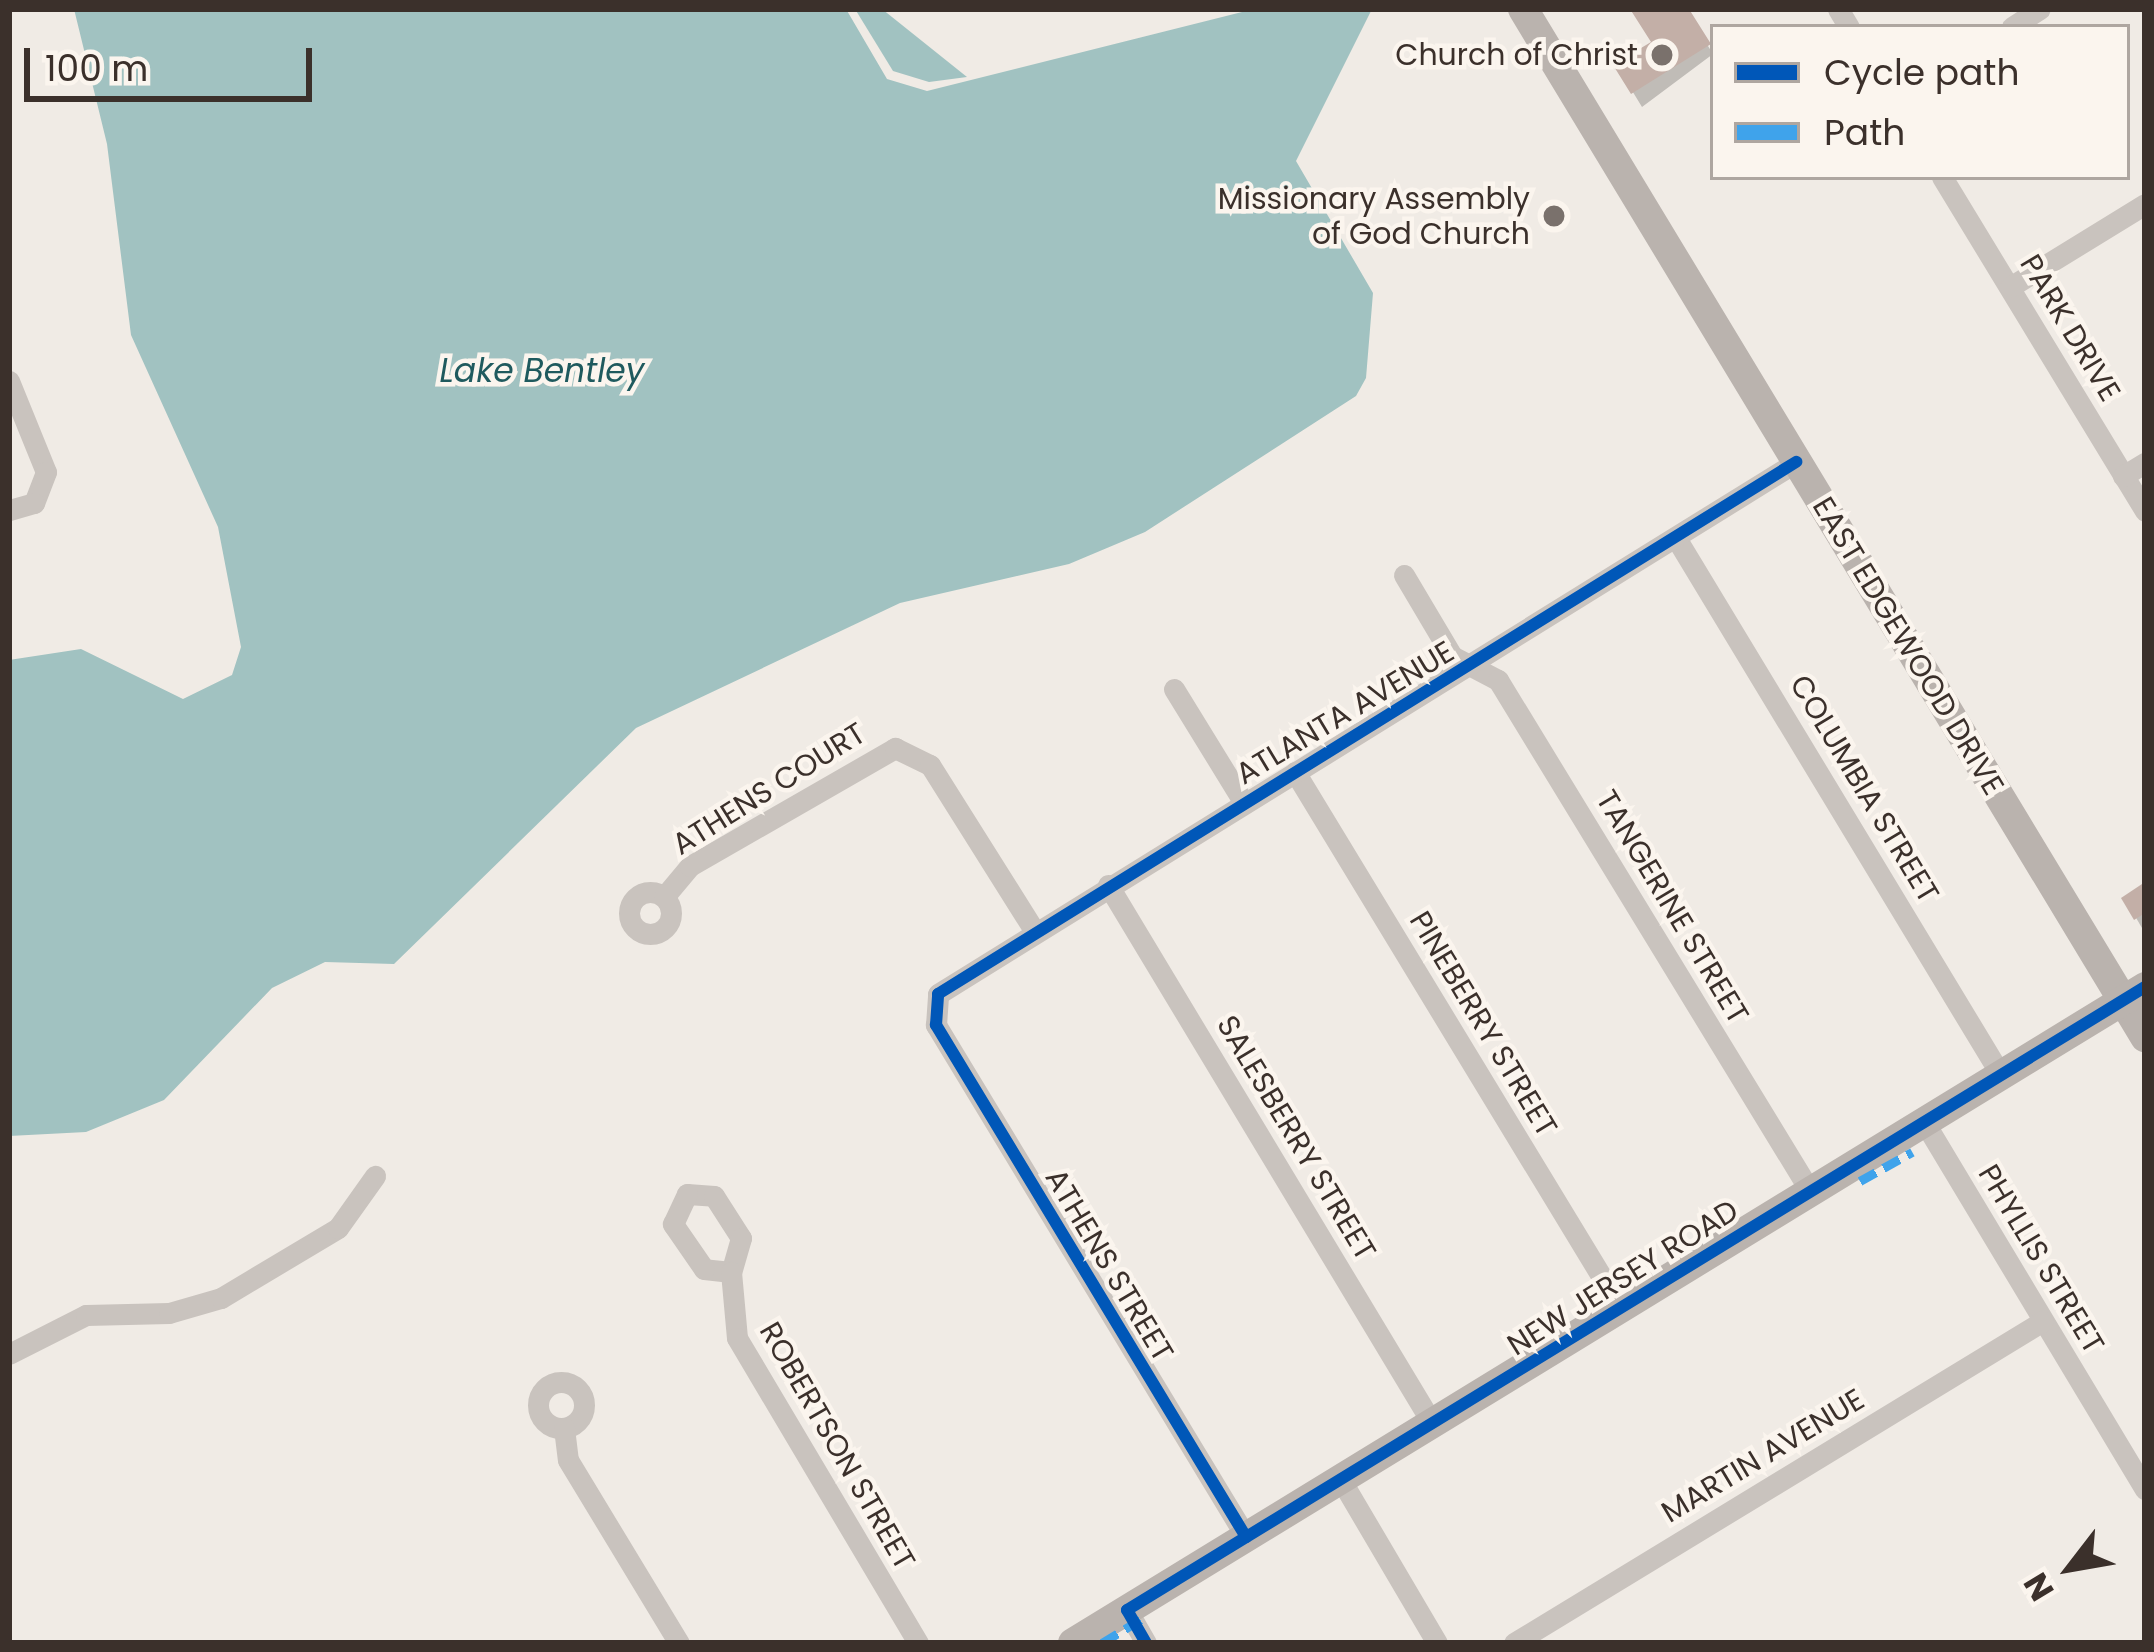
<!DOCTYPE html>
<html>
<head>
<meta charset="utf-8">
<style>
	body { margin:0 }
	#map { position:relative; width:2154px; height:1652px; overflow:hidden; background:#f0ebe5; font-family:Poppins,sans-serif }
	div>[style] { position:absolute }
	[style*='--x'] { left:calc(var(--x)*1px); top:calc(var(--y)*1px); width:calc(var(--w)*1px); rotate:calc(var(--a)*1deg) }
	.water>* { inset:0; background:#a1c2c1 }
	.shadow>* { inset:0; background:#0003 }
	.building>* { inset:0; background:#c3afa7 }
	.street>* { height:21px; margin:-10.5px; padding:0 10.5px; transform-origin:10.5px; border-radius:10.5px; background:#c9c3be }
	.street>.ring { margin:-10.5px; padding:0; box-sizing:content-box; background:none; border:21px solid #c9c3be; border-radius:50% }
	.secondary>* { height:30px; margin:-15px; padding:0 15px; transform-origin:15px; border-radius:15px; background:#bab3ae }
	.quiet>* { height:9px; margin-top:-4.5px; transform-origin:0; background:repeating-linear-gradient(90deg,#3fa3eb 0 18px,transparent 0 27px) }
	.cycleway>* { height:12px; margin:-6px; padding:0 6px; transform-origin:6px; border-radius:6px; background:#0057b8 }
	.dots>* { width:33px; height:33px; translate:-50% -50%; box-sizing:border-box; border:6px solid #fbf5ee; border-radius:50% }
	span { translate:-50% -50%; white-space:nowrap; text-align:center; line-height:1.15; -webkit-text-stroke:9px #fbf5ee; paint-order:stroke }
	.poi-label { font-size:30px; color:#3b302b }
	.right { translate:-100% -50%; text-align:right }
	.street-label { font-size:30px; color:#3b302b }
	.water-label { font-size:33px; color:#1f5a5e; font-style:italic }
	.frame { position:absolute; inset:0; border:12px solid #3b302b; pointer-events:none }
	.legend { position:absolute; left:1710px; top:24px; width:420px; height:156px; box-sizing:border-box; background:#fbf5ee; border:3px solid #aea6a0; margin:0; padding:15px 21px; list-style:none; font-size:36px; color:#3b302b }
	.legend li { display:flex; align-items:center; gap:24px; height:60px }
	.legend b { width:60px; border:3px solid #aea6a0 }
	.north { position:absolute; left:2010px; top:1508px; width:120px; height:120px; -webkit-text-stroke:9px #fbf5ee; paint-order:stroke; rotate:239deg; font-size:33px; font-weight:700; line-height:48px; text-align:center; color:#3b302b }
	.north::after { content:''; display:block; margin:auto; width:42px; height:54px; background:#3b302b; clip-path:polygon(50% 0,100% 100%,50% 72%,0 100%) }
	.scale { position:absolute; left:24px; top:48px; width:288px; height:54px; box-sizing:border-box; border:6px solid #3b302b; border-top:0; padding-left:15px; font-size:36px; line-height:42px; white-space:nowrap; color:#3b302b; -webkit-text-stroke:9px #fbf5ee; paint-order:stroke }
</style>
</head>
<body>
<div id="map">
	<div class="water">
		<div style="clip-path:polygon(74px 9px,846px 9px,887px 79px,927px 91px,1254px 9px,1372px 9px,1296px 161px,1373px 293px,1366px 378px,1356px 396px,1145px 532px,1069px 564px,900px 603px,636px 728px,394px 964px,325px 962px,272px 988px,164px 1100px,86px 1132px,9px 1136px,9px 660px,81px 649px,183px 699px,232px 675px,241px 647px,218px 527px,131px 335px,107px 144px)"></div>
		<div style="clip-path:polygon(855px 9px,882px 9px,967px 77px,929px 82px,893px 71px)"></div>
	</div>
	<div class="shadow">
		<div style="clip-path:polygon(1633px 9px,1685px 9px,1713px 54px,1642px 107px,1617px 66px,1654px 43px)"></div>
		<div style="clip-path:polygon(2145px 886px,2145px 927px,2142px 928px,2125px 899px)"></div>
	</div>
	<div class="building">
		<div style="clip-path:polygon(1630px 9px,1689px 9px,1711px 44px,1631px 94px,1613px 65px,1651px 42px)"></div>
		<div style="clip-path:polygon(2145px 882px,2145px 913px,2134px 920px,2121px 898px)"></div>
	</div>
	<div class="street">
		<div style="--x:1838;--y:9;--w:21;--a:59"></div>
		<div style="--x:2012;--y:27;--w:33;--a:-33"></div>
		<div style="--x:1942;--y:177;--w:391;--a:58.7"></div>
		<div style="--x:2010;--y:287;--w:158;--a:-31.6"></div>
		<div style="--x:9;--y:381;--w:98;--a:67.9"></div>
		<div style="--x:46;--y:472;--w:33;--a:111"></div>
		<div style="--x:34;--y:503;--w:26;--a:164"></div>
		<div style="--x:2123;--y:476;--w:26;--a:-31"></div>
		<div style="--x:1676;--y:538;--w:624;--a:58.83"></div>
		<div style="--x:1404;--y:575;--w:94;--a:59.3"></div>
		<div style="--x:1452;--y:656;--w:52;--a:27.6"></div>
		<div style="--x:1498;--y:680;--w:599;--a:58.59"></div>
		<div style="--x:1174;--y:689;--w:134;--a:58.4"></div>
		<div style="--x:1295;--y:772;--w:626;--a:58.72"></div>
		<div style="--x:1108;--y:885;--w:628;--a:58.94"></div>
		<div class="ring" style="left:629px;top:892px;width:21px;height:21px"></div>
		<div style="--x:664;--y:897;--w:40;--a:-50"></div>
		<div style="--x:690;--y:866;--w:237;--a:-29.9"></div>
		<div style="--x:895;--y:748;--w:39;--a:26"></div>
		<div style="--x:930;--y:765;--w:195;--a:57.8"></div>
		<div style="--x:1923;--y:1120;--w:431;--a:59"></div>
		<div style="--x:687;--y:1194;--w:27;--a:4"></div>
		<div style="--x:714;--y:1196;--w:50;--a:57.3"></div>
		<div style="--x:741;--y:1238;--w:35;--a:106"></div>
		<div style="--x:731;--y:1272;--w:27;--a:-174"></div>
		<div style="--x:704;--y:1269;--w:55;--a:-124.6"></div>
		<div style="--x:673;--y:1224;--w:33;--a:-65"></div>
		<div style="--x:731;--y:1272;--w:66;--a:84.8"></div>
		<div style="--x:737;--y:1338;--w:355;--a:59.3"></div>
		<div style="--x:9;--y:1354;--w:86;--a:-26.9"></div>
		<div style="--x:86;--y:1315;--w:83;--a:-1.4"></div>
		<div style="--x:169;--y:1313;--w:54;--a:-16.1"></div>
		<div style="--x:221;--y:1298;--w:136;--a:-30.9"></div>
		<div style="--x:338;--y:1228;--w:64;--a:-54.6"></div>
		<div class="ring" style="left:538px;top:1382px;width:25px;height:25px"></div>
		<div style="--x:564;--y:1428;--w:32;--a:83"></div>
		<div style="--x:568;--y:1460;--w:214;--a:58.8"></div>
		<div style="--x:1341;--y:1480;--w:189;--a:59.5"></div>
		<div style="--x:1246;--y:1537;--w:599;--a:-121.19"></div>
		<div style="--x:936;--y:1025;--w:31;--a:-86"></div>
		<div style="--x:938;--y:994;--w:1010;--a:-31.8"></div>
		<div style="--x:1127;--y:1610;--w:38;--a:60"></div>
		<div style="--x:1514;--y:1643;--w:619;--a:-31.33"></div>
	</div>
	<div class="secondary">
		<div style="--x:1523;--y:9;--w:1202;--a:58.82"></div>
		<div style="--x:1073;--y:1643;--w:1257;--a:-31.46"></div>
	</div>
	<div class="quiet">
		<div style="--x:1860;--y:1181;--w:60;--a:-29.1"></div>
		<div style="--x:1102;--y:1643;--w:48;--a:-31.4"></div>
	</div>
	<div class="cycleway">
		<div style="--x:1246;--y:1537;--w:599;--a:-121.19"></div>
		<div style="--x:936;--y:1025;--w:31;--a:-86"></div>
		<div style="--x:938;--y:994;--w:1010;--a:-31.8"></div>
		<div style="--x:1146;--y:1643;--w:38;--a:-120"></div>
		<div style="--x:1127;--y:1610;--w:1194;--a:-31.47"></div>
	</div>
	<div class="dots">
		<div style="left:1662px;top:55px;background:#7a716c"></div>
		<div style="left:1554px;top:216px;background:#7a716c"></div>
	</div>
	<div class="poi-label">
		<span class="right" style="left:1638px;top:55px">Church of Christ</span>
		<span class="right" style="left:1530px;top:216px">Missionary Assembly<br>of God Church</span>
	</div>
	<div class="street-label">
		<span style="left:2070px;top:328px;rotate:59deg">PARK DRIVE</span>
		<span style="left:1908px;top:646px;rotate:59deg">EAST EDGEWOOD DRIVE</span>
		<span style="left:1345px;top:713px;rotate:-31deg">ATLANTA AVENUE</span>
		<span style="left:769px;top:789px;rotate:-32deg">ATHENS COURT</span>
		<span style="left:1864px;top:789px;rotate:59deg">COLUMBIA STREET</span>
		<span style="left:1672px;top:907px;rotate:59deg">TANGERINE STREET</span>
		<span style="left:1483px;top:1024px;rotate:59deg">PINEBERRY STREET</span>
		<span style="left:1296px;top:1138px;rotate:59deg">SALESBERRY STREET</span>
		<span style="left:2041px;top:1259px;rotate:59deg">PHYLLIS STREET</span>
		<span style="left:1109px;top:1265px;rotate:59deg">ATHENS STREET</span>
		<span style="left:1623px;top:1278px;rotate:-32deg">NEW JERSEY ROAD</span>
		<span style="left:837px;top:1446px;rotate:60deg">ROBERTSON STREET</span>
		<span style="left:1763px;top:1456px;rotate:-31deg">MARTIN AVENUE</span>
	</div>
	<div class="water-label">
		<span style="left:542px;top:371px">Lake Bentley</span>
	</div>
	<div class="frame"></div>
	<ul class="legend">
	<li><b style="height:15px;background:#0057b8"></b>Cycle path</li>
	<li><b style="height:15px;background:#3fa3eb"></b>Path</li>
	</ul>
	<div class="north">N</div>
	<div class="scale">100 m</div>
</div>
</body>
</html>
